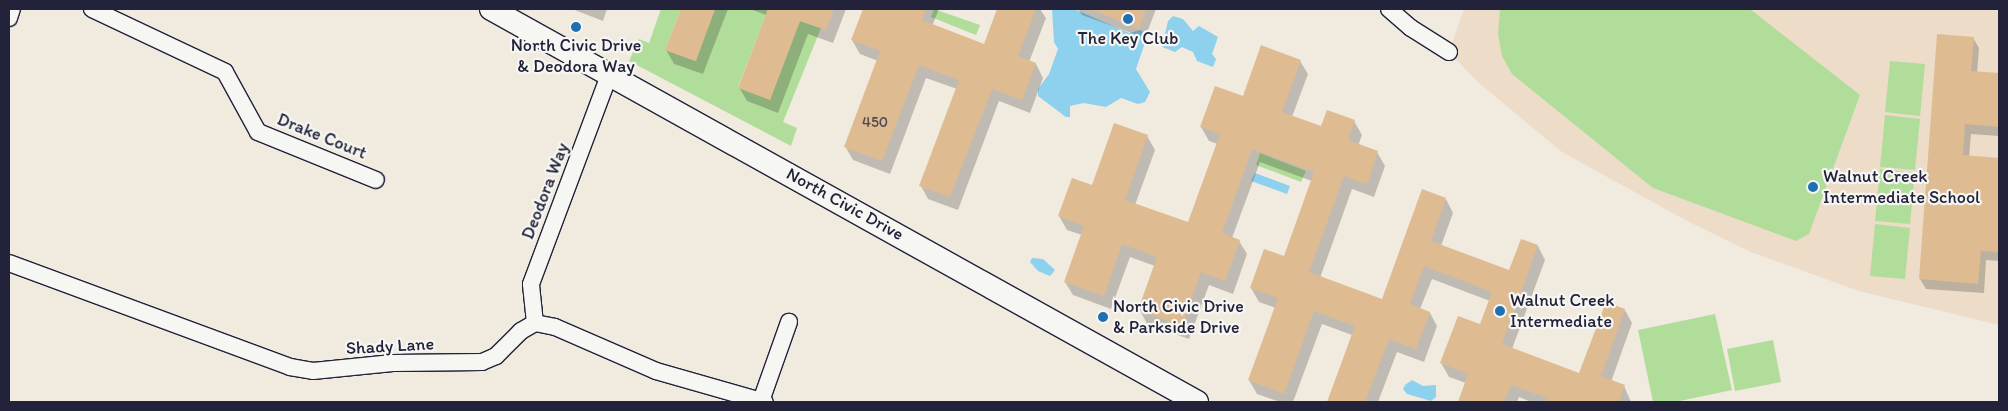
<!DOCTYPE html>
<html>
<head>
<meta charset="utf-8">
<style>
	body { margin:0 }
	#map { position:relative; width:2008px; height:411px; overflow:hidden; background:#f1eadf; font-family:Itim,sans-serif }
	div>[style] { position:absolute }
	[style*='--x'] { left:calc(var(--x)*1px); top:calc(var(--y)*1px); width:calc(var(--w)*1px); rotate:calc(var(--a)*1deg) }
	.built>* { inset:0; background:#ecdcc8 }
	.green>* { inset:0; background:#b1dd9a }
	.water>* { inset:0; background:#8dd1ef }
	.shadow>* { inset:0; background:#0003 }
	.building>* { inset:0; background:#dfbb91 }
	.roads { filter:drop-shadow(1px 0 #22223b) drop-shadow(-1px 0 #22223b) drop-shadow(0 1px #22223b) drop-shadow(0 -1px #22223b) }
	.street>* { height:16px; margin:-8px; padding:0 8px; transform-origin:8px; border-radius:8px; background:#f6f6f2 }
	.secondary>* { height:22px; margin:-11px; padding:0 11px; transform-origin:11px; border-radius:11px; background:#f6f6f2 }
	.dots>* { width:14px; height:14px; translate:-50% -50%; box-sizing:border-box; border:2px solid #f6f6f2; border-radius:50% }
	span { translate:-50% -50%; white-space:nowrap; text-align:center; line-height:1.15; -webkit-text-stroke:4.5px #f6f6f2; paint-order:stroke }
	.number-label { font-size:15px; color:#514850 }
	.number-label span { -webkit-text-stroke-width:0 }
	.poi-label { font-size:18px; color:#22223b }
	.left { translate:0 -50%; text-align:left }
	.street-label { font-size:18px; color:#22223b }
	.frame { position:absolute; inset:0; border:10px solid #22223b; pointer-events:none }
</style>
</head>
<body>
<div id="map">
	<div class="built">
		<div style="clip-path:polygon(1464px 9px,1999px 9px,1999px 325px,1859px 291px,1751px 252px,1691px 223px,1562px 152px,1479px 83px,1449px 52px)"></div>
	</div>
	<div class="green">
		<div style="clip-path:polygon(661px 9px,681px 9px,665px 50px,695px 61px,715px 9px,768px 9px,738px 87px,770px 100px,800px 21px,821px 28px,783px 122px,797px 128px,791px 146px,629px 61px,639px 39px,649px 43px)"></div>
		<div style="clip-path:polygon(934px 9px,980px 25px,976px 35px,931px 17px)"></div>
		<div style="clip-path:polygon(1500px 9px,1750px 9px,1860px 95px,1809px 234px,1796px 241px,1653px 188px,1512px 74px,1502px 56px,1498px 34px)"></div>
		<div style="clip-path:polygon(1890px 61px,1925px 64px,1920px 116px,1885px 112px)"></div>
		<div style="clip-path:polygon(1885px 115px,1920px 119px,1915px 170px,1880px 167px)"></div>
		<div style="clip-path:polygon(1260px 153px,1306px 171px,1301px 182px,1256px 165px)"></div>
		<div style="clip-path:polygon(1880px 169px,1915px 173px,1910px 224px,1875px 221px)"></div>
		<div style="clip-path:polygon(1875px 224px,1910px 228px,1905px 279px,1870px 276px)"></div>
		<div style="clip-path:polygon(1715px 314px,1732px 390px,1675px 402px,1653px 402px,1638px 330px)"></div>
		<div style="clip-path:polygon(1773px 340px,1781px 382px,1735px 391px,1727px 349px)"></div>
	</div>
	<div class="water">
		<div style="clip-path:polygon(1052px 9px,1074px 9px,1129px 33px,1140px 30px,1148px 34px,1136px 69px,1150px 92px,1145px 102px,1138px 104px,1121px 98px,1106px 107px,1084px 103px,1070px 106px,1070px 117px,1066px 117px,1038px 96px,1038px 89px,1049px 74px,1058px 49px,1054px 42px)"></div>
		<div style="clip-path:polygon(1173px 16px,1183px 19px,1193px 31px,1199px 26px,1218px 37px,1212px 54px,1216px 59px,1213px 67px,1197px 61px,1193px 52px,1182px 47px,1175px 52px,1162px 47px,1168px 21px)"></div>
		<div style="clip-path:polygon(1255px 173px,1290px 186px,1287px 194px,1251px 181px)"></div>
		<div style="clip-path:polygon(1032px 258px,1043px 259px,1055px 270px,1050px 276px,1038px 271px,1030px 262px)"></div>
		<div style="clip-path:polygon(1412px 380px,1423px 386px,1436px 385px,1436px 397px,1431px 401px,1407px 394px,1403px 389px,1405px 385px)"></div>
	</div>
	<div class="shadow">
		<div style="clip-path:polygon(572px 9px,607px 9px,603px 21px)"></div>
		<div style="clip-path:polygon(682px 9px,728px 9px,703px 74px,674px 64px,666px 50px)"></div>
		<div style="clip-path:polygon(750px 9px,846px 9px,833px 43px,808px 34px,778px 113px,747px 101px,739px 87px,766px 15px)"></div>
		<div style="clip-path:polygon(864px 9px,939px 9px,932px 26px,985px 45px,998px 9px,1040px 9px,1046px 18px,1029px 62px,1036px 64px,1043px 78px,1030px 113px,999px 101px,958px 210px,928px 199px,921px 186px,957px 89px,926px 78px,890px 174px,853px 160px,845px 146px,878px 61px,860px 54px,852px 40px)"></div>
		<div style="clip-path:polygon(1078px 9px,1156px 9px,1145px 38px,1082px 15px)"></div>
		<div style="clip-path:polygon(1973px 38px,1979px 48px,1977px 73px,1999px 75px,1999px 136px,1971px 134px,1969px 157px,1999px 159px,1999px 261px,1986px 260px,1984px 293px,1926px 289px,1920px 279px)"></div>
		<div style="clip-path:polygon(1300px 61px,1308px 74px,1292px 117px,1322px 127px,1354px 121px,1362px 135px,1358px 146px,1377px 152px,1385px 166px,1374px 197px,1352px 189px,1320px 278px,1383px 301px,1446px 199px,1453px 213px,1441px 246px,1510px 271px,1521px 240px,1538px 246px,1545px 260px,1512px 349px,1580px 375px,1625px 310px,1632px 323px,1611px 382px,1624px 386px,1631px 402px,1531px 402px,1519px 397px,1517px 402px,1459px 402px,1466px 383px,1449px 377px,1441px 363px,1480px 326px,1490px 301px,1432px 279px,1420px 309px,1430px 313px,1437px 326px,1424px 362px,1397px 352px,1378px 402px,1328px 402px,1352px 335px,1322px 324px,1293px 402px,1280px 402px,1257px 394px,1249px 380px,1276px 308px,1259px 302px,1251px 288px,1284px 258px,1312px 181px,1260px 162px,1232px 238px,1239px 241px,1247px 254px,1233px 294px,1209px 285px,1189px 339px,1147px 324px,1140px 310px,1155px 266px,1130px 257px,1111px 309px,1073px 295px,1065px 282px,1082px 235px,1067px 230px,1059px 216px,1147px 136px,1155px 150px,1135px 205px,1189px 224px,1218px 144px,1209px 141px,1201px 127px)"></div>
	</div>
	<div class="building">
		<div style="clip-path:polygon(681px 9px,715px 9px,696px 61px,665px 50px)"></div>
		<div style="clip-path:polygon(768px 9px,834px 9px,826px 30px,800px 21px,770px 100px,738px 88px)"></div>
		<div style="clip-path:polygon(863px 9px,926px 9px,922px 20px,984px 44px,997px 9px,1036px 9px,1018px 56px,1036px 63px,1022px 100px,992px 89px,950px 197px,919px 186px,959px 80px,919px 65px,882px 161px,844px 147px,880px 51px,851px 40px)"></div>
		<div style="clip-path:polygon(1090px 9px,1146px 9px,1139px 29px)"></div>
		<div style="clip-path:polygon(1937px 34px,1974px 37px,1971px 71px,1999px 73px,1999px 127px,1965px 124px,1963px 155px,1999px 158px,1999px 252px,1981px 251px,1978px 284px,1919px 279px)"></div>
		<div style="clip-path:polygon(1261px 45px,1301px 60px,1282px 112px,1321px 126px,1327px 110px,1355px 120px,1348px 140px,1378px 151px,1367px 184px,1344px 176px,1309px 272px,1382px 299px,1422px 189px,1446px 198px,1431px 241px,1509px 270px,1521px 239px,1538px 245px,1502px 344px,1579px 373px,1606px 302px,1625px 309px,1601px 376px,1625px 385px,1619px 402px,1546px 402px,1548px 398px,1511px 385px,1504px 402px,1458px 402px,1468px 374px,1440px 363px,1458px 316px,1480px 324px,1492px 292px,1424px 266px,1410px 304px,1430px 312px,1416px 349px,1389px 339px,1365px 402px,1327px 402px,1355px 326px,1314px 311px,1284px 394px,1248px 380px,1278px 298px,1250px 288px,1264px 249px,1284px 256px,1314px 172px,1252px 149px,1222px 233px,1240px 240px,1225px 281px,1201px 272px,1182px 326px,1138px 310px,1157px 257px,1122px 244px,1104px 296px,1064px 282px,1084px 226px,1058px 216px,1072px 178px,1092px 185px,1114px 123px,1148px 135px,1125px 200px,1188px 222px,1220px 134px,1200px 127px,1215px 86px,1243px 96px)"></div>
	</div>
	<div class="roads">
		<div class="street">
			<div style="--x:92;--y:9;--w:147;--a:25.3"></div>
			<div style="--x:225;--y:72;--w:68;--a:61.2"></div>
			<div style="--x:258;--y:132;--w:127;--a:22.1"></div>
			<div style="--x:1389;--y:9;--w:29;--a:41"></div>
			<div style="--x:1411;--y:28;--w:45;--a:32.3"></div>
			<div style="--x:9;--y:18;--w:9;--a:-72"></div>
			<div style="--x:9;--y:263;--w:300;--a:20.3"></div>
			<div style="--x:290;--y:367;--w:23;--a:10"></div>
			<div style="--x:313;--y:371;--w:80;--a:-5.7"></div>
			<div style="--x:393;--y:363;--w:89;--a:-0.6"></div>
			<div style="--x:482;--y:362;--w:15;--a:-23"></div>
			<div style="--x:496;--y:356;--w:35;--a:-45"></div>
			<div style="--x:521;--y:331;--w:16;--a:-30"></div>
			<div style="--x:535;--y:323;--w:20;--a:11"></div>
			<div style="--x:555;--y:327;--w:110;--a:23.5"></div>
			<div style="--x:656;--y:371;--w:113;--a:15.9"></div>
			<div style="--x:535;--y:323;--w:39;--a:-96"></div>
			<div style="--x:531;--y:284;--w:223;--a:-69.5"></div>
			<div style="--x:761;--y:401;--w:84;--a:-70.5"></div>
		</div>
		<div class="secondary">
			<div style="--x:491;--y:9;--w:808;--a:29.1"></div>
		</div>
	</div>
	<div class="dots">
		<div style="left:1128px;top:19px;background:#1f6fb2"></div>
		<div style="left:576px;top:27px;background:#1f6fb2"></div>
		<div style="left:1813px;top:187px;background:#1f6fb2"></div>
		<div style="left:1500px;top:311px;background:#1f6fb2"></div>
		<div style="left:1103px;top:317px;background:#1f6fb2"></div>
	</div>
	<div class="number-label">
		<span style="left:875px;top:123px">450</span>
	</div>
	<div class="poi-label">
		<span style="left:1128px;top:38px">The Key Club</span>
		<span style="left:576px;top:56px">North Civic Drive<br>&amp; Deodora Way</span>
		<span class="left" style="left:1823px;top:187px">Walnut Creek<br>Intermediate School</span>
		<span class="left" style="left:1510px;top:311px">Walnut Creek<br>Intermediate</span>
		<span class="left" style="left:1113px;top:317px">North Civic Drive<br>&amp; Parkside Drive</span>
	</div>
	<div class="street-label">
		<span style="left:322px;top:136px;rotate:22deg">Drake Court</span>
		<span style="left:545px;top:191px;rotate:-69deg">Deodora Way</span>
		<span style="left:845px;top:204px;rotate:29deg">North Civic Drive</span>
		<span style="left:390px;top:346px;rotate:-3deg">Shady Lane</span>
	</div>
	<div class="frame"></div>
</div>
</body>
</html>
